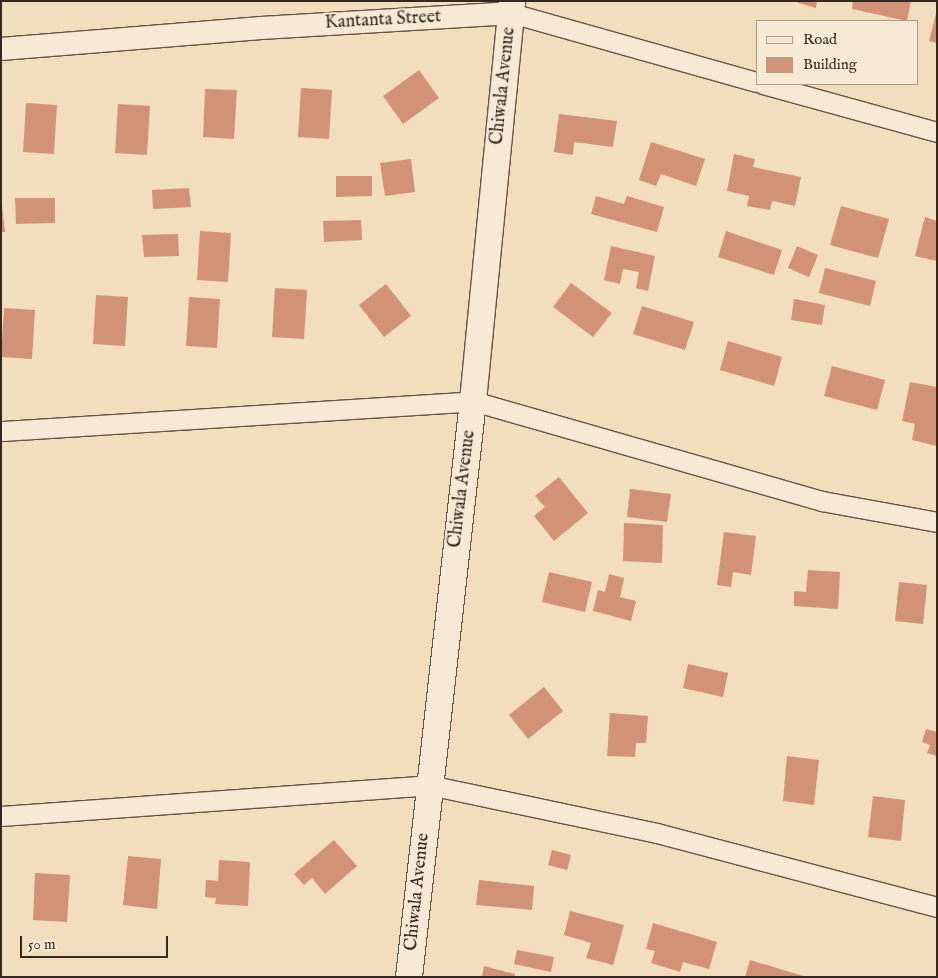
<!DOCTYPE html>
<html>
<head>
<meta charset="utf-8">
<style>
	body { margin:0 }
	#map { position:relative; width:938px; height:978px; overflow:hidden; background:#f2ddbc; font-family:"IM FELL English",serif }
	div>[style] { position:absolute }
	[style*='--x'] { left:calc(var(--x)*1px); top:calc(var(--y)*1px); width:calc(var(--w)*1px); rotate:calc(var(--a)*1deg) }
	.building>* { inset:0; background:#d29277 }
	.roads { filter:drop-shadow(1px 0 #645547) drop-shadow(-1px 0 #645547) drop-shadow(0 1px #645547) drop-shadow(0 -1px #645547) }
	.minor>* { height:19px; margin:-9.5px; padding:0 9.5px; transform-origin:9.5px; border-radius:9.5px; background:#f7e9d3 }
	.tertiary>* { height:22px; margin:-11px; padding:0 11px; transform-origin:11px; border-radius:11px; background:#f7e9d3 }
	.secondary>* { height:26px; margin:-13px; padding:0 13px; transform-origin:13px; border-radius:13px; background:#f7e9d3 }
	span { translate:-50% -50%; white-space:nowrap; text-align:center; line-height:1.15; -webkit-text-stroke:4px #f7e9d3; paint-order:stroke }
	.street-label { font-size:18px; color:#352820 }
	.frame { position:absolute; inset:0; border:2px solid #352820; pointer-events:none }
	.legend { position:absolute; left:756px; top:20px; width:162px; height:65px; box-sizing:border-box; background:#f7e9d3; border:1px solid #a99c8b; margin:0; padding:6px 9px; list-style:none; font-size:15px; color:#352820 }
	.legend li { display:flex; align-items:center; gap:10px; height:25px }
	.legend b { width:25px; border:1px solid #a99c8b }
	.scale { position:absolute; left:20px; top:936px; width:148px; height:22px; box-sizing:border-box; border:2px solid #352820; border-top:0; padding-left:6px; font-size:15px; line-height:18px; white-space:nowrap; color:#352820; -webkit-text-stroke:4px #f7e9d3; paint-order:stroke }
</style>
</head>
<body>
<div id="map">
	<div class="building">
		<div style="clip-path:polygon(793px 1px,817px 1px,816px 8px)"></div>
		<div style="clip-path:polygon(853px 1px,911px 1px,907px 21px,852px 9px)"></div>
		<div style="clip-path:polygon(936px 14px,937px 14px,937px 43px,929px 41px)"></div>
		<div style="clip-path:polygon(419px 70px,439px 98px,403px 124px,383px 96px)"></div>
		<div style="clip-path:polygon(301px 88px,332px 90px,329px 139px,298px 137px)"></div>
		<div style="clip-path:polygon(205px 89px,237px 90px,234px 139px,203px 137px)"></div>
		<div style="clip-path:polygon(26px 103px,57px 105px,54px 154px,23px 152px)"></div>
		<div style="clip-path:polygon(118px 104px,150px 106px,147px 155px,115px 153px)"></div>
		<div style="clip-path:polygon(559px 114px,617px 121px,613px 147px,574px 142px,573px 155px,554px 152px)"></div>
		<div style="clip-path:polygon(651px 142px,705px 159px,696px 186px,661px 174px,656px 186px,639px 180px)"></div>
		<div style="clip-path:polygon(734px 154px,755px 159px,753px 167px,801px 177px,795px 206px,772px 201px,770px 210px,747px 206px,749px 196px,727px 191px)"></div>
		<div style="clip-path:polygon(411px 159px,415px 192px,385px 196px,380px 163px)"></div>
		<div style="clip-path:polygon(336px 176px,372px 176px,372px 196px,336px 197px)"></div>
		<div style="clip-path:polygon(189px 188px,191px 207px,153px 209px,152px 190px)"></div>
		<div style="clip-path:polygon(1px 196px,5px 232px,1px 232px)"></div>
		<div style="clip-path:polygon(596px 196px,624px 204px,627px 196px,664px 207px,657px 232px,591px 214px)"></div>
		<div style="clip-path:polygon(15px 198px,55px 198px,55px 223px,16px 224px)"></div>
		<div style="clip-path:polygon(841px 206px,889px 219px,878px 258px,830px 245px)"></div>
		<div style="clip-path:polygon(925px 217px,937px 221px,937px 261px,915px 256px)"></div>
		<div style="clip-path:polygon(361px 220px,362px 240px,324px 242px,323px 221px)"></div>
		<div style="clip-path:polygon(200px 231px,231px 233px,228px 282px,197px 280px)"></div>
		<div style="clip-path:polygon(726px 231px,782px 250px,774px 275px,718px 257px)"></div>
		<div style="clip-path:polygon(178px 234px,179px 256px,144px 257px,142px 235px)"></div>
		<div style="clip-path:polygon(611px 246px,655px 256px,648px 291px,636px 288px,639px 272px,623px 269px,620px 284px,604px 280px)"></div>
		<div style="clip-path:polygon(797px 246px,818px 255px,809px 277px,788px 268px)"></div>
		<div style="clip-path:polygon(825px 268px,876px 281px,870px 306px,819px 293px)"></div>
		<div style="clip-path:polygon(571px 283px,612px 313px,593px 337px,553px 307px)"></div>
		<div style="clip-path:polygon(386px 284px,411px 316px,384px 337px,359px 305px)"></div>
		<div style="clip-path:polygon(275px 288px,307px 290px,304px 339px,272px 337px)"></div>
		<div style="clip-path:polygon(96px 295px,128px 297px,125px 346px,93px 344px)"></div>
		<div style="clip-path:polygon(189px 297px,220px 299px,217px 348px,186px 346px)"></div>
		<div style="clip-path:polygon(794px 299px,825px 305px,822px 325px,791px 320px)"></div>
		<div style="clip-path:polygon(642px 306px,694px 322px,685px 350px,633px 334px)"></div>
		<div style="clip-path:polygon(4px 308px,35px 310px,32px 359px,1px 357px)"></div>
		<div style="clip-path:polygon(728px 341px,782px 357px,774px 386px,720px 370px)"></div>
		<div style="clip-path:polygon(832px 366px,885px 380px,877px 410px,824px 396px)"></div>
		<div style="clip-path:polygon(910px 382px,937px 387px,937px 446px,912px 440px,915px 424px,902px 421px)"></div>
		<div style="clip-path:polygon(559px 477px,588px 513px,554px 541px,534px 516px,545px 507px,535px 496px)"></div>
		<div style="clip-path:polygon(630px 489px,671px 494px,667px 522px,627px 517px)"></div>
		<div style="clip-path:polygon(624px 523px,663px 525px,662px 563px,623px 561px)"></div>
		<div style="clip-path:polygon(724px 532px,756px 536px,751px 575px,733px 572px,731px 587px,717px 585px)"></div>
		<div style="clip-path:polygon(808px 570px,840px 572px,838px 609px,794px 606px,794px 591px,806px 592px)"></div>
		<div style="clip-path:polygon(549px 572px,592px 582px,585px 612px,542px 602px)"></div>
		<div style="clip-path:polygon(609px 574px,624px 578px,620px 597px,636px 601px,631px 621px,593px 611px,598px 590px,605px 592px)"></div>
		<div style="clip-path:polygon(899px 582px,927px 585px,923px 624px,895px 621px)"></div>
		<div style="clip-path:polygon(688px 664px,728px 673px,723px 697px,683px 688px)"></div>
		<div style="clip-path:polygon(544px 687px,563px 711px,528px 739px,509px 715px)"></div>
		<div style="clip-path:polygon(610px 713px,648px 716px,646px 743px,636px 743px,635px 757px,607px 756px)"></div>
		<div style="clip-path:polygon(926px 729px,937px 732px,937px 756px,927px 753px,930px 745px,922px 742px)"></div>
		<div style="clip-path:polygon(787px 756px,819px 760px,814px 805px,783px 801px)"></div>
		<div style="clip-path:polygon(873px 796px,905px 800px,901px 841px,868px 837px)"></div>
		<div style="clip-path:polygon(334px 840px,357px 866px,325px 894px,312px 878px,304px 885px,294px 874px)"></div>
		<div style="clip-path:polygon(552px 850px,571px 855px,567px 870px,548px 865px)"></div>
		<div style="clip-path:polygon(128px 856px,161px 859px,157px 909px,123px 905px)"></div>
		<div style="clip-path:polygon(219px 860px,250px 862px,248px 906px,215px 904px,216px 898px,205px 897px,206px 880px,218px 881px)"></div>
		<div style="clip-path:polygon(35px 873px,70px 875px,67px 922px,33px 920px)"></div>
		<div style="clip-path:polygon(479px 880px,534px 886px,532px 910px,476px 905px)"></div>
		<div style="clip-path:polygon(570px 911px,624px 925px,613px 965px,586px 958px,591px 943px,564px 935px)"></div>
		<div style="clip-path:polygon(653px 923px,717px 942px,709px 969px,683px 962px,680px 972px,651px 963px,655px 951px,646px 949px)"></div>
		<div style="clip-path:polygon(517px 950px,554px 957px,551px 972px,514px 964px)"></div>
		<div style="clip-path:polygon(750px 960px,803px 976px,803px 977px,745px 977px)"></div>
		<div style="clip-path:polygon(484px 966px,515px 974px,515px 977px,482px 977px)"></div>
	</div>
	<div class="roads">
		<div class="minor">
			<div style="--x:511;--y:13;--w:255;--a:15.7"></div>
			<div style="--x:763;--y:84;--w:180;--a:15.4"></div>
			<div style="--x:1;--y:431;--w:473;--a:-3.6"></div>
			<div style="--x:473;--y:401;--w:363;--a:16"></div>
			<div style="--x:822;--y:501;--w:117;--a:10.3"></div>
			<div style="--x:1;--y:816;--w:429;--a:-4.1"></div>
			<div style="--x:429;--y:785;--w:233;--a:11.9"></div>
			<div style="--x:657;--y:833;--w:290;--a:14.8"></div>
		</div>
		<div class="tertiary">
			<div style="--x:1;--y:49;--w:261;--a:-4.6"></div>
			<div style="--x:261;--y:28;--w:250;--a:-3.4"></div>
		</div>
		<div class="secondary">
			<div style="--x:409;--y:977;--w:580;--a:-83.66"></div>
			<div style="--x:473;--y:401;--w:402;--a:-84.4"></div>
		</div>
	</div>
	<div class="street-label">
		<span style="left:383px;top:21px;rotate:-3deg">Kantanta Street</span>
		<span style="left:504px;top:86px;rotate:-84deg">Chiwala Avenue</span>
		<span style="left:463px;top:489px;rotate:-83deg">Chiwala Avenue</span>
		<span style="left:418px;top:892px;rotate:-84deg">Chiwala Avenue</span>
	</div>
	<div class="frame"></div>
	<ul class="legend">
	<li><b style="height:6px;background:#f7e9d3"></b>Road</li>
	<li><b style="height:14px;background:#d29277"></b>Building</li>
	</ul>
	<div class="scale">50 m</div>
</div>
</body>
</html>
